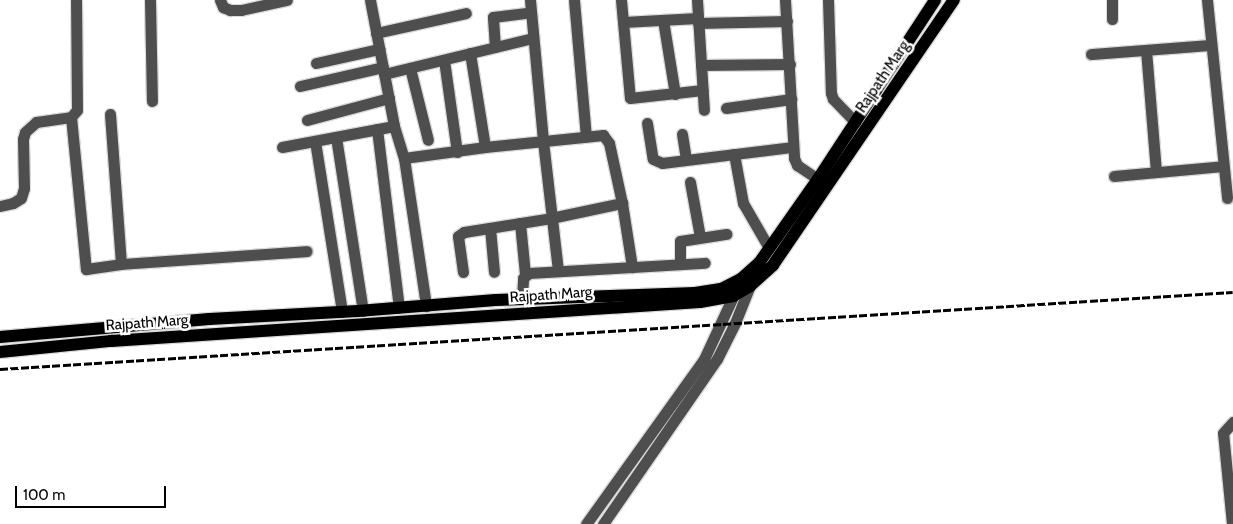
<!DOCTYPE html>
<html>
<head>
<meta charset="utf-8">
<style>
	body { margin:0 }
	#map { position:relative; width:1233px; height:524px; overflow:hidden; background:#fff; font-family:Cabin,sans-serif }
	div>[style] { position:absolute }
	[style*='--x'] { left:calc(var(--x)*1px); top:calc(var(--y)*1px); width:calc(var(--w)*1px); rotate:calc(var(--a)*1deg) }
	.roads { filter:drop-shadow(1px 0 #dbdbdb) drop-shadow(-1px 0 #dbdbdb) drop-shadow(0 1px #dbdbdb) drop-shadow(0 -1px #dbdbdb) }
	.minor>* { height:11px; margin:-5.5px; padding:0 5.5px; transform-origin:5.5px; border-radius:5.5px; background:#4e4e4e }
	.major>* { height:12px; margin:-6px; padding:0 6px; transform-origin:6px; border-radius:6px; background:#000 }
	.rail>* { height:3px; margin-top:-1.5px; transform-origin:0; background:repeating-linear-gradient(90deg,#000 0 8px,transparent 0 10.5px) }
	span { translate:-50% -50%; white-space:nowrap; text-align:center; line-height:1.15; -webkit-text-stroke:5px #fff; paint-order:stroke }
	.street-label { font-size:15px; color:#000 }
	.scale { position:absolute; left:15px; top:486px; width:151px; height:22px; box-sizing:border-box; border:2px solid #000; border-top:0; padding-left:6px; font-size:15px; line-height:18px; white-space:nowrap; color:#000; -webkit-text-stroke:4px #fff; paint-order:stroke }
</style>
</head>
<body>
<div id="map">
	<div class="roads">
		<div class="minor">
			<div style="--x:150;--y:0;--w:101;--a:88.9"></div>
			<div style="--x:220;--y:0;--w:8;--a:67"></div>
			<div style="--x:223;--y:7;--w:8;--a:23"></div>
			<div style="--x:230;--y:10;--w:11;--a:0"></div>
			<div style="--x:241;--y:10;--w:47;--a:-12.3"></div>
			<div style="--x:370;--y:0;--w:128;--a:79.2"></div>
			<div style="--x:394;--y:126;--w:34;--a:73"></div>
			<div style="--x:404;--y:158;--w:150;--a:81.5"></div>
			<div style="--x:530;--y:0;--w:142;--a:84.7"></div>
			<div style="--x:543;--y:141;--w:130;--a:83.4"></div>
			<div style="--x:574;--y:0;--w:137;--a:85"></div>
			<div style="--x:621;--y:0;--w:98;--a:84.8"></div>
			<div style="--x:630;--y:98;--w:73;--a:-6.3"></div>
			<div style="--x:697;--y:0;--w:110;--a:86.4"></div>
			<div style="--x:785;--y:0;--w:158;--a:86.7"></div>
			<div style="--x:794;--y:158;--w:8;--a:67"></div>
			<div style="--x:797;--y:165;--w:25;--a:34"></div>
			<div style="--x:828;--y:0;--w:93;--a:88.2"></div>
			<div style="--x:831;--y:93;--w:6;--a:72"></div>
			<div style="--x:833;--y:99;--w:32;--a:46"></div>
			<div style="--x:1207;--y:0;--w:199;--a:84.2"></div>
			<div style="--x:1112;--y:19;--w:19;--a:-90"></div>
			<div style="--x:663;--y:20;--w:75;--a:80.8"></div>
			<div style="--x:623;--y:22;--w:75;--a:-3.1"></div>
			<div style="--x:698;--y:23;--w:89;--a:-1.3"></div>
			<div style="--x:376;--y:33;--w:92;--a:-12.5"></div>
			<div style="--x:495;--y:47;--w:30;--a:-94"></div>
			<div style="--x:493;--y:17;--w:38;--a:-7"></div>
			<div style="--x:1146;--y:50;--w:122;--a:85.3"></div>
			<div style="--x:470;--y:53;--w:95;--a:80.9"></div>
			<div style="--x:1091;--y:54;--w:120;--a:-4.3"></div>
			<div style="--x:444;--y:60;--w:93;--a:82"></div>
			<div style="--x:316;--y:63;--w:65;--a:-12.5"></div>
			<div style="--x:701;--y:65;--w:89;--a:-0.6"></div>
			<div style="--x:410;--y:68;--w:74;--a:76"></div>
			<div style="--x:384;--y:74;--w:153;--a:-13.6"></div>
			<div style="--x:300;--y:86;--w:85;--a:-12.9"></div>
			<div style="--x:726;--y:108;--w:66;--a:-7.9"></div>
			<div style="--x:110;--y:114;--w:150;--a:85.8"></div>
			<div style="--x:71;--y:117;--w:153;--a:84.4"></div>
			<div style="--x:86;--y:269;--w:35;--a:-8"></div>
			<div style="--x:121;--y:264;--w:186;--a:-4"></div>
			<div style="--x:307;--y:120;--w:85;--a:-15"></div>
			<div style="--x:647;--y:123;--w:36;--a:81"></div>
			<div style="--x:653;--y:159;--w:10;--a:24"></div>
			<div style="--x:662;--y:163;--w:132;--a:-7"></div>
			<div style="--x:377;--y:129;--w:180;--a:83"></div>
			<div style="--x:682;--y:134;--w:26;--a:81"></div>
			<div style="--x:336;--y:137;--w:176;--a:81.2"></div>
			<div style="--x:315;--y:141;--w:173;--a:81"></div>
			<div style="--x:282;--y:147;--w:114;--a:-10.6"></div>
			<div style="--x:734;--y:154;--w:50;--a:79.6"></div>
			<div style="--x:743;--y:203;--w:52;--a:60"></div>
			<div style="--x:404;--y:158;--w:82;--a:-7.7"></div>
			<div style="--x:485;--y:147;--w:119;--a:-5.8"></div>
			<div style="--x:603;--y:135;--w:10;--a:53"></div>
			<div style="--x:609;--y:143;--w:61;--a:77.8"></div>
			<div style="--x:622;--y:203;--w:65;--a:81.1"></div>
			<div style="--x:1114;--y:176;--w:109;--a:-5.2"></div>
			<div style="--x:690;--y:182;--w:56;--a:79.7"></div>
			<div style="--x:0;--y:206;--w:13;--a:-13"></div>
			<div style="--x:13;--y:203;--w:9;--a:-32"></div>
			<div style="--x:21;--y:198;--w:10;--a:-73"></div>
			<div style="--x:24;--y:188;--w:49;--a:-91.2"></div>
			<div style="--x:23;--y:139;--w:7;--a:-74"></div>
			<div style="--x:25;--y:132;--w:15;--a:-42"></div>
			<div style="--x:36;--y:122;--w:35;--a:-8"></div>
			<div style="--x:71;--y:117;--w:9;--a:-49"></div>
			<div style="--x:77;--y:110;--w:110;--a:-90.5"></div>
			<div style="--x:520;--y:223;--w:51;--a:84.4"></div>
			<div style="--x:490;--y:228;--w:44;--a:84.8"></div>
			<div style="--x:680;--y:264;--w:23;--a:-90"></div>
			<div style="--x:680;--y:241;--w:47;--a:-8.7"></div>
			<div style="--x:463;--y:272;--w:36;--a:-98"></div>
			<div style="--x:458;--y:236;--w:7;--a:-34"></div>
			<div style="--x:464;--y:232;--w:88;--a:-9.1"></div>
			<div style="--x:551;--y:218;--w:73;--a:-11.9"></div>
			<div style="--x:522;--y:299;--w:21;--a:-87"></div>
			<div style="--x:523;--y:278;--w:8;--a:-40"></div>
			<div style="--x:529;--y:273;--w:176;--a:-3.3"></div>
			<div style="--x:586;--y:524;--w:203;--a:-54.4"></div>
			<div style="--x:704;--y:359;--w:76;--a:-65.1"></div>
			<div style="--x:603;--y:524;--w:201;--a:-55.4"></div>
			<div style="--x:717;--y:359;--w:40;--a:-63.4"></div>
			<div style="--x:735;--y:323;--w:43;--a:-68.2"></div>
			<div style="--x:1232;--y:524;--w:91;--a:-95.6"></div>
			<div style="--x:1223;--y:433;--w:15;--a:-48"></div>
		</div>
		<div class="major">
			<div style="--x:0;--y:337;--w:210;--a:-4.9"></div>
			<div style="--x:209;--y:319;--w:149;--a:-3.1"></div>
			<div style="--x:358;--y:311;--w:138;--a:-4.6"></div>
			<div style="--x:496;--y:300;--w:199;--a:-2"></div>
			<div style="--x:695;--y:293;--w:26;--a:-9"></div>
			<div style="--x:721;--y:289;--w:22;--a:-27"></div>
			<div style="--x:741;--y:279;--w:24;--a:-42"></div>
			<div style="--x:759;--y:263;--w:103;--a:-54.9"></div>
			<div style="--x:818;--y:179;--w:214;--a:-56.8"></div>
			<div style="--x:0;--y:352;--w:112;--a:-5.7"></div>
			<div style="--x:111;--y:341;--w:590;--a:-3.79"></div>
			<div style="--x:700;--y:302;--w:34;--a:-10"></div>
			<div style="--x:733;--y:296;--w:20;--a:-30"></div>
			<div style="--x:750;--y:286;--w:31;--a:-42"></div>
			<div style="--x:773;--y:265;--w:321;--a:-55.7"></div>
		</div>
	</div>
	<div class="rail">
		<div style="--x:0;--y:369;--w:1235;--a:-3.57"></div>
	</div>
	<div class="street-label">
		<span style="left:883px;top:77px;rotate:-56deg">Rajpath Marg</span>
		<span style="left:551px;top:295px;rotate:-4deg">Rajpath Marg</span>
		<span style="left:147px;top:323px;rotate:-4deg">Rajpath Marg</span>
	</div>
	<div class="scale">100 m</div>
</div>
</body>
</html>
